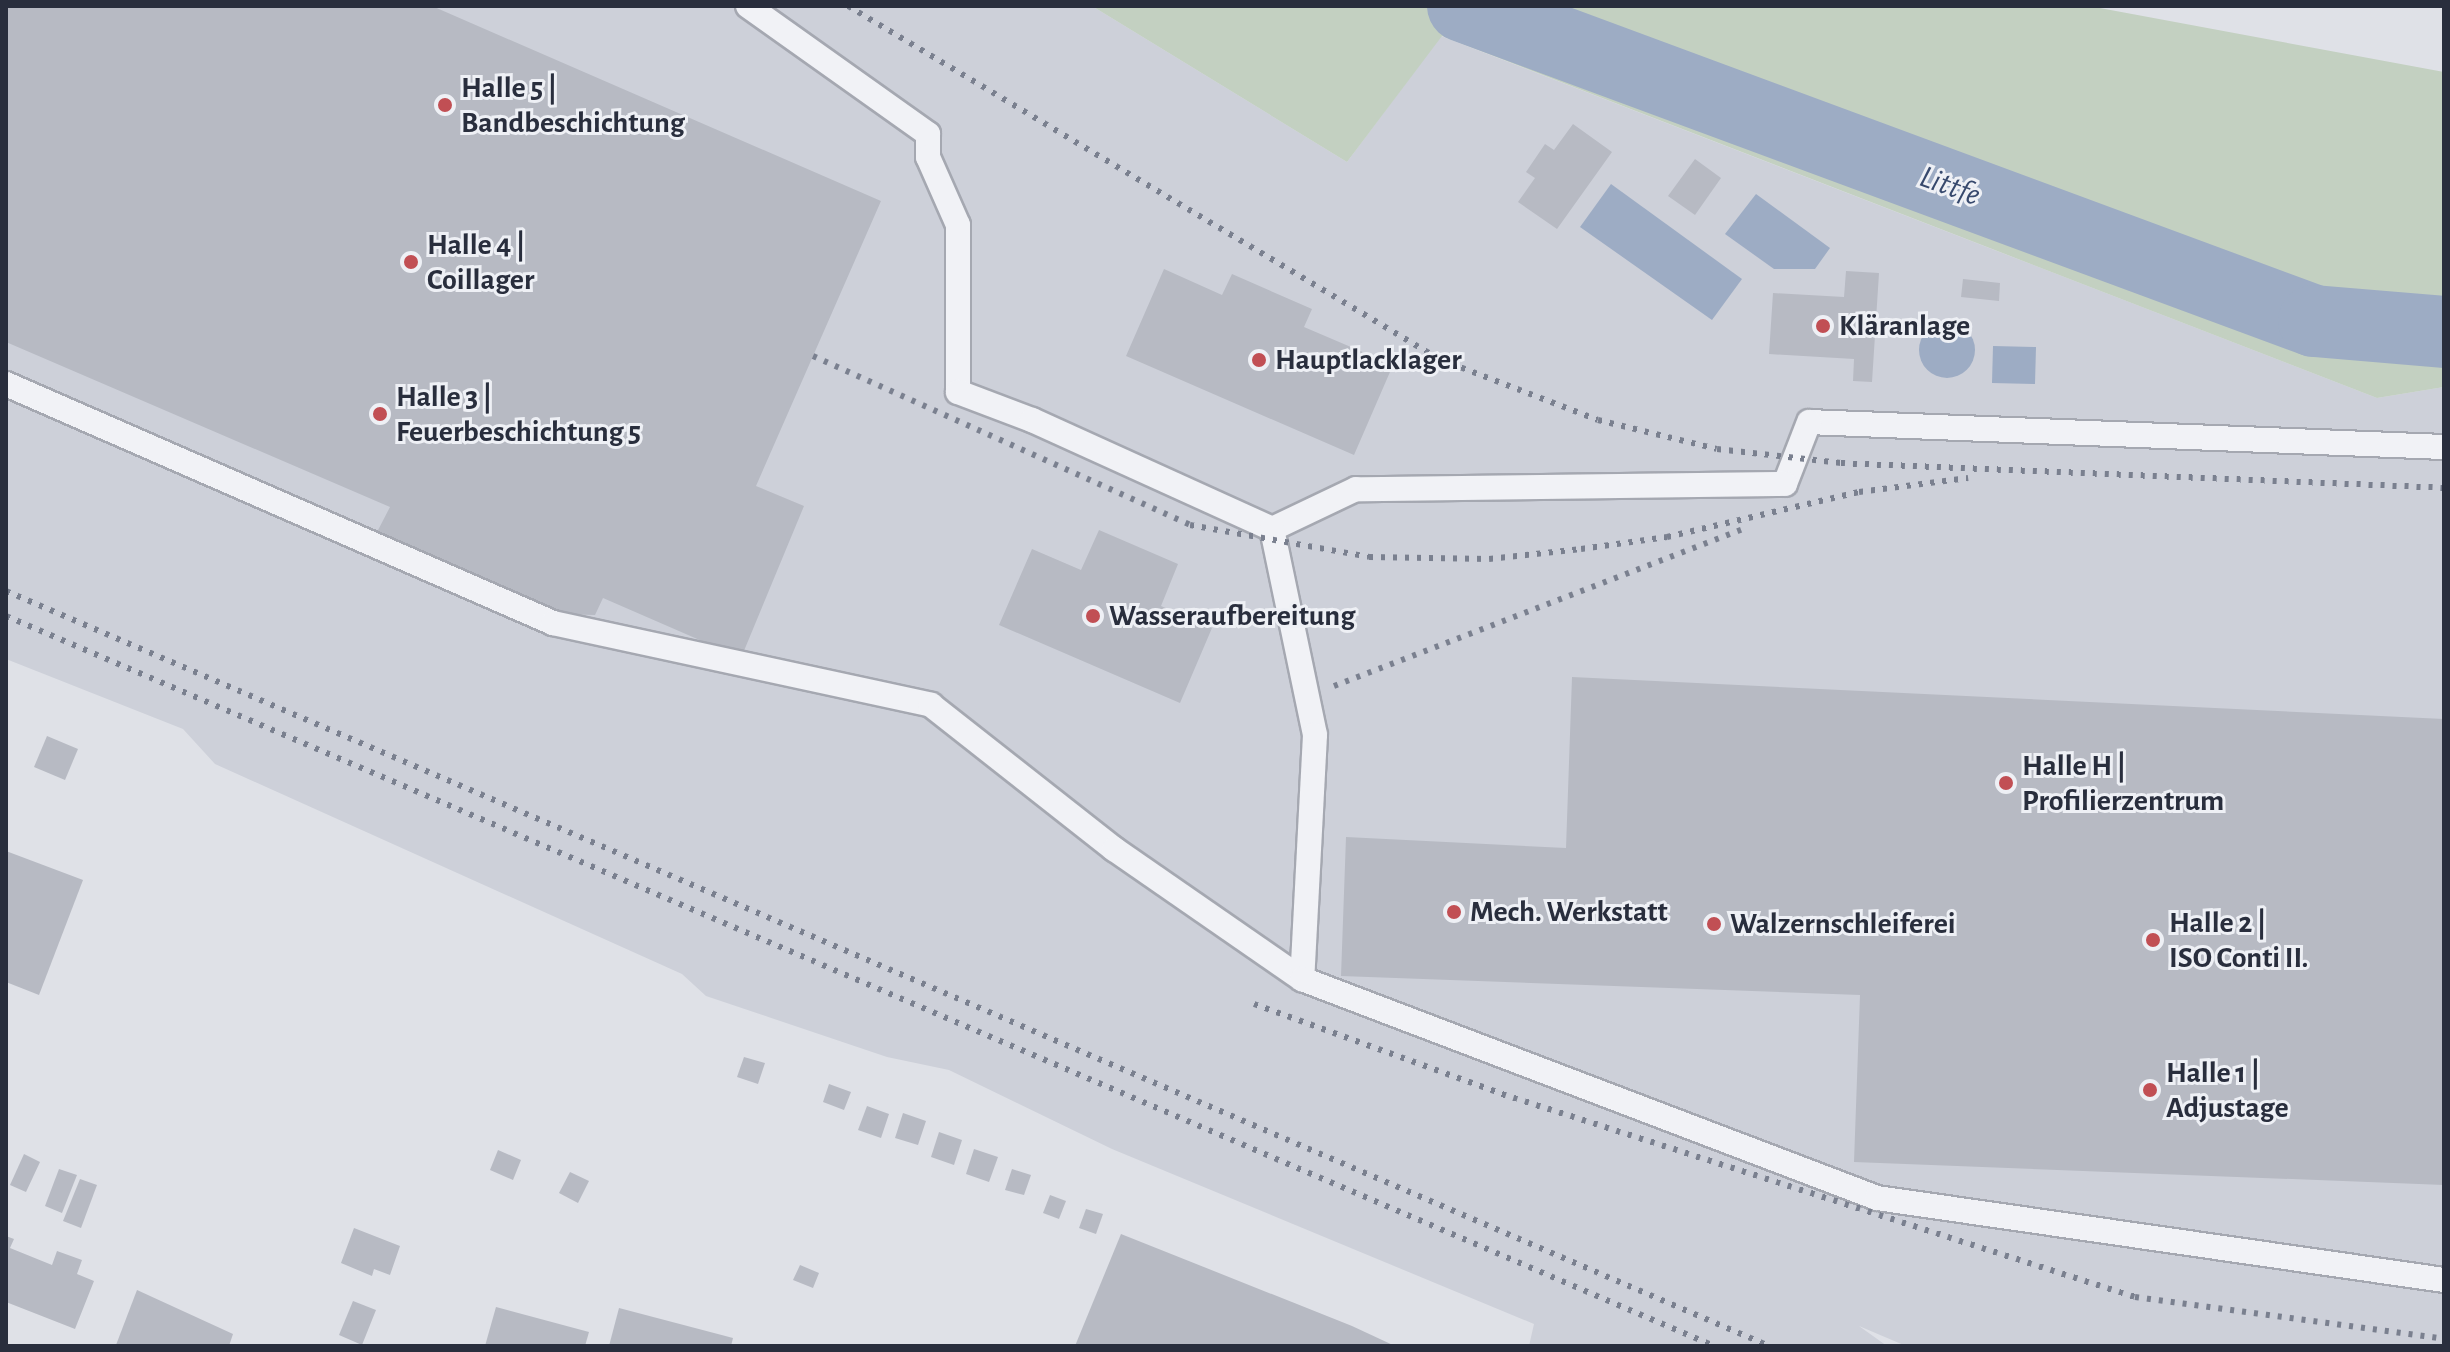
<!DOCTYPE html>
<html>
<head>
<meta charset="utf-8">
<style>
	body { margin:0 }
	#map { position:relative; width:2450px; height:1352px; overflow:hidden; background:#dfe1e7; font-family:"Alegreya Sans",sans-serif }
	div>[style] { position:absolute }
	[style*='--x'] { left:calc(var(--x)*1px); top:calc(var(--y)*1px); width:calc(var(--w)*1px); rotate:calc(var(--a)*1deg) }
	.built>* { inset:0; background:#cdd0d9 }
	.green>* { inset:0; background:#c3d0c1 }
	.water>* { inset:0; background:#9dacc4 }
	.round { border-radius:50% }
	.river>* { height:72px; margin:-36px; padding:0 36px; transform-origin:36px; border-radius:36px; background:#9dacc4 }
	.building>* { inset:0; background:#b7bac3 }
	.roads { filter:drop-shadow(2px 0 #a5a8b1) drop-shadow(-2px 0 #a5a8b1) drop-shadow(0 2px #a5a8b1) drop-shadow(0 -2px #a5a8b1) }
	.service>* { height:24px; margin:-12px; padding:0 12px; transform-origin:12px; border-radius:12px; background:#f1f2f6 }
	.rail>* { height:6px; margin-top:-3px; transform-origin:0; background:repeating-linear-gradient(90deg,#7a808f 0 4px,transparent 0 12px) }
	.dots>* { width:22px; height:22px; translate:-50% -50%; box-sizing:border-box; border:4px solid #eef0f5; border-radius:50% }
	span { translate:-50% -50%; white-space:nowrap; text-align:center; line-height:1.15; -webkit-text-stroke:6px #eef0f5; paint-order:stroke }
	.poi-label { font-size:30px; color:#292e3d; font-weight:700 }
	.left { translate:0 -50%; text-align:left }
	.water-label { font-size:32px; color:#37496d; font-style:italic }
	.frame { position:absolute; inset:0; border:8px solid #292e3d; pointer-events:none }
</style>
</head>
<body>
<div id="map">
	<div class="built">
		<div style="clip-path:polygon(6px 6px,1092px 6px,1347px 162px,1441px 36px,2377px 398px,2444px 387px,2444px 1346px,1906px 1346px,1859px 1326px,1887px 1346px,1529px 1346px,1534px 1324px,1112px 1149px,949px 1070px,887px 1057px,706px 996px,682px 974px,215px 764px,183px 729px,6px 659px)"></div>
	</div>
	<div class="green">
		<div style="clip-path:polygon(1092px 6px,2089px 6px,2444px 72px,2444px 387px,2377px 398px,1442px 36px,1347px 162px)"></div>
	</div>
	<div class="water">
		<div style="clip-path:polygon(1611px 184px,1742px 279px,1712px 320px,1580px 227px)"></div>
		<div style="clip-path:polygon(1756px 194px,1830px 248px,1815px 269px,1774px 269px,1725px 234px)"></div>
		<div class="round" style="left:1919px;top:322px;width:56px;height:56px"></div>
		<div style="clip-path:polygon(1993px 346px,2036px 347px,2035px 384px,1992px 383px)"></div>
	</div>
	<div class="river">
		<div style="--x:1463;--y:6;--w:907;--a:20.31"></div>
		<div style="--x:2314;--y:321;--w:130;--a:4.8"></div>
	</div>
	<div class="building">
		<div style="clip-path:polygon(6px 6px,432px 6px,881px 201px,756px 486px,804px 506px,741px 658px,603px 598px,595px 615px,554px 614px,376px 534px,390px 507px,6px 342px)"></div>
		<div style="clip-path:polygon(1573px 124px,1612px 152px,1557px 229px,1518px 202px,1535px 178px,1526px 172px,1545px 144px,1554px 150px)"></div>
		<div style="clip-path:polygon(1695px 159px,1721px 178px,1695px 215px,1668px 196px)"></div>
		<div style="clip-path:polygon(1164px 269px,1222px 295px,1232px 274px,1312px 309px,1304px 327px,1393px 365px,1354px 455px,1126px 356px)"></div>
		<div style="clip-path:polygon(1846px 271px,1879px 273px,1872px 382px,1853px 381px,1854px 359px,1769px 354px,1773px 293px,1844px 297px)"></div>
		<div style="clip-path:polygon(1963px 279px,2000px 283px,1999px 301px,1961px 297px)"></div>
		<div style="clip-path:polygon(1099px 530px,1178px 564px,1161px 606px,1212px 628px,1180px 703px,999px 625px,1032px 549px,1081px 570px)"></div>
		<div style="clip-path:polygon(1572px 677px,2444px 719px,2444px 1185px,1854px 1162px,1860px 995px,1341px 976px,1346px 837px,1566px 848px)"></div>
		<div style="clip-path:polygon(47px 736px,78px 749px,65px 780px,34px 767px)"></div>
		<div style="clip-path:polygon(6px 851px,83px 880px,39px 995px,6px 982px)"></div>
		<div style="clip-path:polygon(744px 1057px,765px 1063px,758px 1084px,737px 1077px)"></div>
		<div style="clip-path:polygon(829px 1084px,851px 1092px,844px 1110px,823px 1102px)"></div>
		<div style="clip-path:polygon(867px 1106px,889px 1114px,881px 1138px,858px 1130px)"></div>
		<div style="clip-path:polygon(903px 1113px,926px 1121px,918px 1145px,895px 1138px)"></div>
		<div style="clip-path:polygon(939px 1132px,962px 1140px,954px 1165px,931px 1157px)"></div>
		<div style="clip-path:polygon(974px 1149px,998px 1157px,989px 1182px,966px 1174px)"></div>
		<div style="clip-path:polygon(498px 1150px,521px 1160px,513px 1180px,490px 1170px)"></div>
		<div style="clip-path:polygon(24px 1154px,40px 1162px,26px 1192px,10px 1185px)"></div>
		<div style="clip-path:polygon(59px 1169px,77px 1175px,62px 1213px,45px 1206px)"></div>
		<div style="clip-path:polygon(1012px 1169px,1031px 1175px,1024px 1195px,1005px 1190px)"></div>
		<div style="clip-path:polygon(570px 1172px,589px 1181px,578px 1203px,559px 1193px)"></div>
		<div style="clip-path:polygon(80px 1179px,97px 1185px,81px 1228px,63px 1221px)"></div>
		<div style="clip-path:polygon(1050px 1195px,1066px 1201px,1059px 1219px,1043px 1213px)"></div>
		<div style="clip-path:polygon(1086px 1209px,1103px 1214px,1096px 1234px,1079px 1228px)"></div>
		<div style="clip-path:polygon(354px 1228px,400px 1246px,390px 1275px,374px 1269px,372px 1276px,341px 1263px)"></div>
		<div style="clip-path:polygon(1121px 1234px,1352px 1326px,1395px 1346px,1075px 1346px)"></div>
		<div style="clip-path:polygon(6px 1236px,14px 1239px,10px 1248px,52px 1265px,57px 1251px,82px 1260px,77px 1274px,94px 1281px,75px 1329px,6px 1302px)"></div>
		<div style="clip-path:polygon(800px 1265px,819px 1273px,813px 1288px,793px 1280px)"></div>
		<div style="clip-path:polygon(137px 1290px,233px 1334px,229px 1346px,116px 1345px)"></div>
		<div style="clip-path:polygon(353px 1301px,376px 1310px,362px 1345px,339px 1335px)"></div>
		<div style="clip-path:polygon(496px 1307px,589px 1332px,585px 1346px,485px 1346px)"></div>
		<div style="clip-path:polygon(619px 1308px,733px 1338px,731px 1346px,609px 1346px)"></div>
	</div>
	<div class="roads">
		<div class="service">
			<div style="--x:748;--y:6;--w:221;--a:35.4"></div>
			<div style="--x:928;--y:134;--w:23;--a:90"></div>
			<div style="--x:928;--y:157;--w:74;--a:66.2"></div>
			<div style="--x:958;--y:225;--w:167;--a:90"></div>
			<div style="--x:958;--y:392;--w:79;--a:20.7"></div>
			<div style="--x:1032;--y:420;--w:264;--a:24.4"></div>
			<div style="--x:6;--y:384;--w:597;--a:23.6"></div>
			<div style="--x:553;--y:623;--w:387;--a:12.2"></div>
			<div style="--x:931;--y:705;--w:233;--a:38.2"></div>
			<div style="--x:1114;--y:849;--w:229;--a:34.7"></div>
			<div style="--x:2444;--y:447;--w:635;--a:-177.75"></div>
			<div style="--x:1809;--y:422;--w:66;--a:111.2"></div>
			<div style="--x:1785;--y:484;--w:429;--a:179.3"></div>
			<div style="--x:1356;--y:489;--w:93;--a:154.5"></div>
			<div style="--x:1272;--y:529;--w:210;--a:78.2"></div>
			<div style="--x:1315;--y:735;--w:244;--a:93"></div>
			<div style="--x:1302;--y:979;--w:615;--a:20.85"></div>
			<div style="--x:1877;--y:1198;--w:573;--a:8.23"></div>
		</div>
	</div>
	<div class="rail">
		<div style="--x:848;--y:6;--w:688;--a:30.85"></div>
		<div style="--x:1439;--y:359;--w:170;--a:21"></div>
		<div style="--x:1598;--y:420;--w:122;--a:13.7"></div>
		<div style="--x:1717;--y:449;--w:125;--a:6.4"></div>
		<div style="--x:1841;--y:463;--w:604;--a:2.37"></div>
		<div style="--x:813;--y:356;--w:413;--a:24.1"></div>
		<div style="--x:1190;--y:525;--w:182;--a:10.1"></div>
		<div style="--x:1369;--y:557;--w:120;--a:1"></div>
		<div style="--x:1489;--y:559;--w:93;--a:-6.2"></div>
		<div style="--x:1581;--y:549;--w:87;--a:-7.9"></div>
		<div style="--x:1667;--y:537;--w:197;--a:-13.2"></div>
		<div style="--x:1859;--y:492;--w:110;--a:-7.3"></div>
		<div style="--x:6;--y:591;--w:1918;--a:23.18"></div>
		<div style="--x:6;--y:616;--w:1857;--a:23.14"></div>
		<div style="--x:1334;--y:686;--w:443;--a:-21"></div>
		<div style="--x:1254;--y:1004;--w:264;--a:19.9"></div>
		<div style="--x:1502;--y:1094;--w:665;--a:17.78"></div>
		<div style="--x:2135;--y:1297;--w:312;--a:7.7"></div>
	</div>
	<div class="dots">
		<div style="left:445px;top:105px;background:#c14f54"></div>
		<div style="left:411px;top:262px;background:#c14f54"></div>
		<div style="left:1823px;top:326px;background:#c14f54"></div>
		<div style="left:1259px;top:360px;background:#c14f54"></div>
		<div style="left:380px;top:414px;background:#c14f54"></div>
		<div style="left:1093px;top:616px;background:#c14f54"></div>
		<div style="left:2006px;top:783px;background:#c14f54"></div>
		<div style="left:1454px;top:912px;background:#c14f54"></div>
		<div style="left:1714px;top:924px;background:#c14f54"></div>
		<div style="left:2153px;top:940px;background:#c14f54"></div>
		<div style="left:2150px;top:1090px;background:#c14f54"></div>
	</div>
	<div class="poi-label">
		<span class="left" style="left:461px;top:105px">Halle 5 |<br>Bandbeschichtung</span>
		<span class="left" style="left:427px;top:262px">Halle 4 |<br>Coillager</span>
		<span class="left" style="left:1839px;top:326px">Kläranlage</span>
		<span class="left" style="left:1275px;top:360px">Hauptlacklager</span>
		<span class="left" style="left:396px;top:414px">Halle 3 |<br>Feuerbeschichtung 5</span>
		<span class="left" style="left:1109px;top:616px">Wasseraufbereitung</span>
		<span class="left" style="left:2022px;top:783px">Halle H |<br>Profilierzentrum</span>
		<span class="left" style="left:1470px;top:912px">Mech. Werkstatt</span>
		<span class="left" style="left:2169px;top:940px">Halle 2 |<br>ISO Conti II.</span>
		<span class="left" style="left:1730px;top:924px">Walzernschleiferei</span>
		<span class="left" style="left:2166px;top:1090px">Halle 1 |<br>Adjustage</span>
	</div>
	<div class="water-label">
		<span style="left:1950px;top:186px;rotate:20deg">Littfe</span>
	</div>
	<div class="frame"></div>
</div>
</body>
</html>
